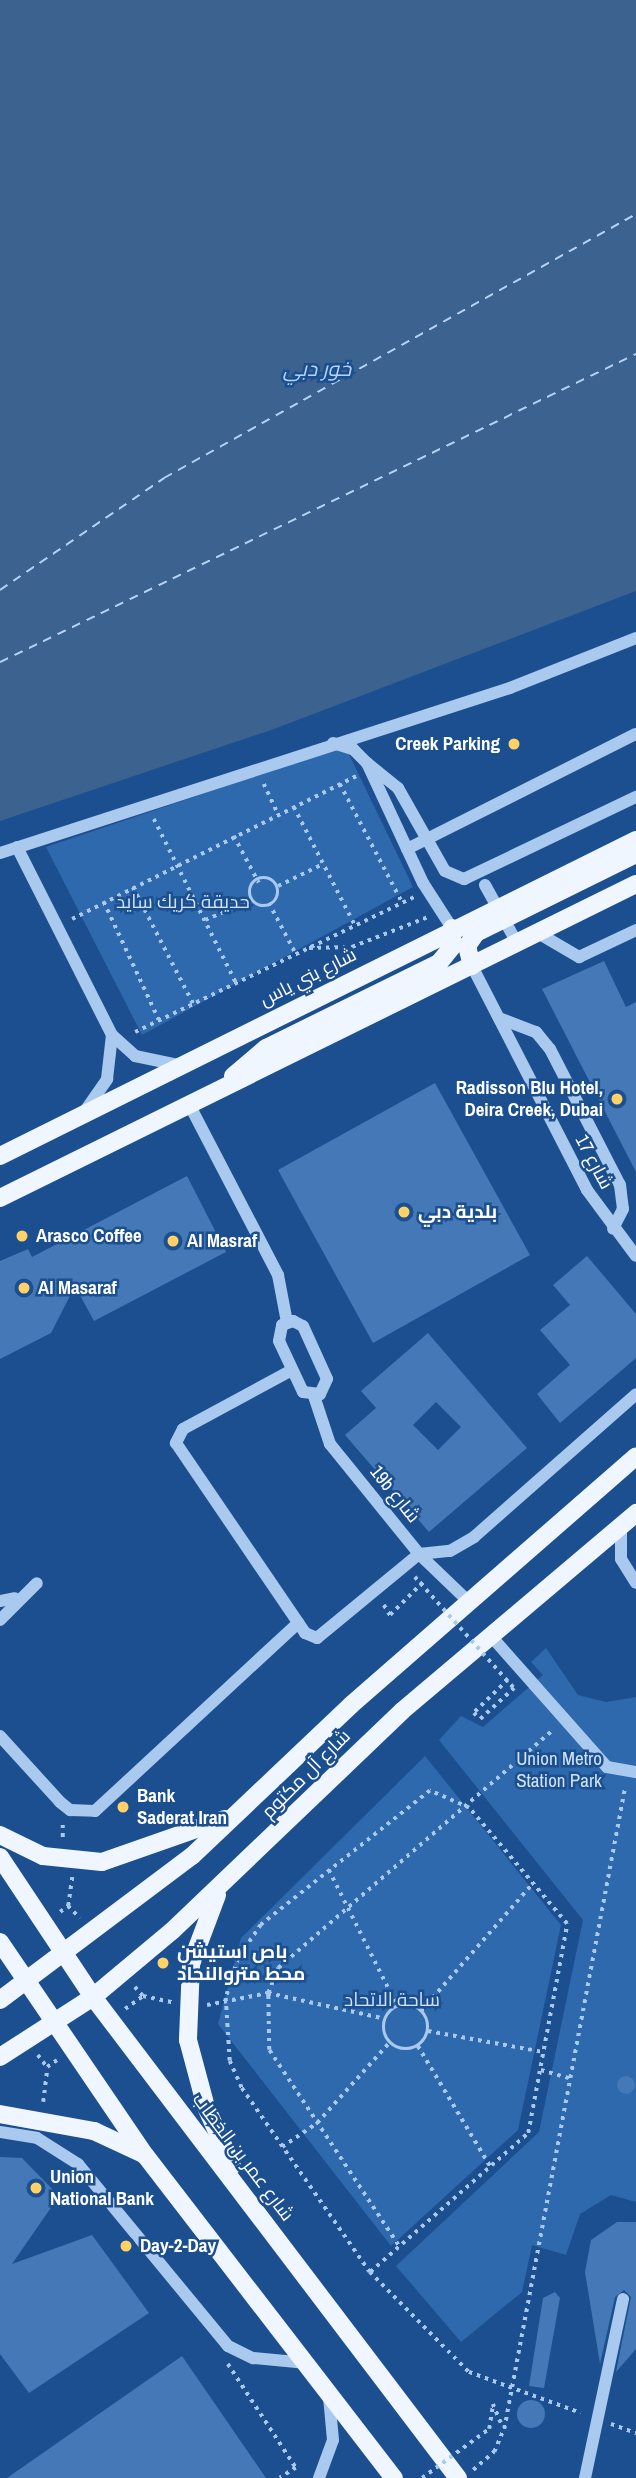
<!DOCTYPE html>
<html>
<head>
<meta charset="utf-8">
<style>
	body { margin:0 }
	#map { position:relative; width:636px; height:2478px; overflow:hidden; background:#1b4f8f; font-family:"Archivo Narrow",Cairo,sans-serif }
	div>[style] { position:absolute }
	[style*='--x'] { left:calc(var(--x)*1px); top:calc(var(--y)*1px); width:calc(var(--w)*1px); rotate:calc(var(--a)*1deg) }
	.green>* { inset:0; background:#2e69ad }
	.water>* { inset:0; background:#3c6290 }
	.ferry>* { height:2px; margin-top:-1px; transform-origin:0; background:repeating-linear-gradient(90deg,#b5d3f5 0 9px,transparent 0 16px) }
	.building>* { inset:0; background:#4478b7 }
	.round { border-radius:50% }
	.path>* { height:3.5px; margin-top:-1.75px; transform-origin:0; background:repeating-linear-gradient(90deg,#a9c9ee 0 3.5px,transparent 0 8.5px) }
	.path>.ring { margin:-1.75px; padding:0; box-sizing:content-box; background:none; border:3.5px solid #a9c9ee; border-radius:50% }
	.minor>* { height:12px; margin:-6px; padding:0 6px; transform-origin:6px; border-radius:6px; background:#a9c9ee }
	.major>* { height:18px; margin:-9px; padding:0 9px; transform-origin:9px; border-radius:9px; background:#f0f6ff }
	.path-bridge>* { height:3.5px; margin-top:-1.75px; transform-origin:0; background:repeating-linear-gradient(90deg,#a9c9ee 0 3.5px,transparent 0 8.5px) }
	.dots>* { width:19px; height:19px; translate:-50% -50%; box-sizing:border-box; border:4px solid #1b4f8f; border-radius:50% }
	span { translate:-50% -50%; white-space:nowrap; text-align:center; line-height:1.15; -webkit-text-stroke:5px #1b4f8f; paint-order:stroke }
	.poi-label { font-size:19px; color:#fff; font-weight:700 }
	.right { translate:-100% -50%; text-align:right }
	.left { translate:0 -50%; text-align:left }
	.park-label { font-size:19px; color:#cfe3fa }
	.street-label { font-size:19px; color:#fff }
	.water-label { font-size:21px; color:#b5d3f5; font-style:italic }
</style>
</head>
<body>
<div id="map">
	<div class="green">
		<div style="clip-path:polygon(345px 746px,413px 887px,142px 1035px,46px 847px)"></div>
		<div style="clip-path:polygon(546px 1648px,578px 1695px,606px 1702px,636px 1697px,636px 2202px,611px 2195px,580px 2214px,566px 2255px,532px 2245px,522px 2292px,461px 2342px,396px 2266px,539px 2132px,583px 1920px,439px 1740px,461px 1716px,483px 1727px,543px 1675px,531px 1662px)"></div>
		<div style="clip-path:polygon(425px 1756px,561px 1925px,518px 2130px,391px 2246px,218px 2024px,241px 1938px)"></div>
	</div>
	<div class="water">
		<div style="clip-path:polygon(0 0,636px 0,636px 591px,274px 729px,0 821px)"></div>
	</div>
	<div class="ferry">
		<div style="--x:0;--y:590;--w:199;--a:-34.3"></div>
		<div style="--x:164;--y:478;--w:541;--a:-29.22"></div>
		<div style="--x:0;--y:662;--w:707;--a:-25.84"></div>
	</div>
	<div class="building">
		<div style="clip-path:polygon(604px 961px,626px 1007px,636px 1002px,636px 1172px,542px 989px)"></div>
		<div style="clip-path:polygon(435px 1083px,530px 1255px,373px 1343px,278px 1170px)"></div>
		<div style="clip-path:polygon(187px 1176px,226px 1252px,94px 1321px,75px 1286px,51px 1333px,0 1359px,0 1261px,28px 1249px,32px 1257px)"></div>
		<div style="clip-path:polygon(587px 1256px,636px 1314px,636px 1358px,560px 1423px,537px 1394px,570px 1365px,540px 1330px,570px 1305px,553px 1285px)"></div>
		<div style="clip-path:polygon(evenodd,428px 1333px,527px 1448px,429px 1532px,345px 1435px,376px 1408px,361px 1391px,428px 1333px,436px 1402px,461px 1427px,438px 1450px,413px 1425px,436px 1402px)"></div>
		<div class="round" style="left:617px;top:2076px;width:18px;height:18px"></div>
		<div style="clip-path:polygon(0 2157px,22px 2158px,59px 2196px,12px 2264px,92px 2235px,149px 2313px,29px 2393px,0 2354px)"></div>
		<div style="clip-path:polygon(617px 2222px,636px 2222px,636px 2349px,616px 2372px,631px 2297px,624px 2290px,615px 2297px,600px 2364px,585px 2272px,591px 2240px)"></div>
		<div style="clip-path:polygon(555px 2292px,560px 2298px,544px 2388px,529px 2386px,543px 2298px)"></div>
		<div style="clip-path:polygon(182px 2356px,266px 2478px,7px 2478px)"></div>
		<div class="round" style="left:517px;top:2400px;width:28px;height:28px"></div>
	</div>
	<div class="path">
		<div style="--x:264;--y:784;--w:33;--a:65"></div>
		<div style="--x:340;--y:784;--w:133;--a:62.3"></div>
		<div style="--x:294;--y:807;--w:133;--a:62.7"></div>
		<div style="--x:154;--y:819;--w:183;--a:63.4"></div>
		<div style="--x:234;--y:836;--w:53;--a:62"></div>
		<div class="ring" style="left:250px;top:878px;width:24.5px;height:24.5px"></div>
		<div style="--x:278;--y:886;--w:50;--a:-26.1"></div>
		<div style="--x:133;--y:887;--w:131;--a:62.7"></div>
		<div style="--x:104;--y:902;--w:130;--a:65"></div>
		<div style="--x:269;--y:903;--w:58;--a:62.1"></div>
		<div style="--x:72;--y:919;--w:318;--a:-26.7"></div>
		<div style="--x:205;--y:920;--w:51;--a:-23.1"></div>
		<div style="--x:309;--y:948;--w:43;--a:-1.3"></div>
		<div style="--x:352;--y:947;--w:82;--a:-21.5"></div>
		<div style="--x:135;--y:1032;--w:310;--a:-25.8"></div>
		<div style="--x:384;--y:1605;--w:12;--a:59"></div>
		<div style="--x:390;--y:1615;--w:48;--a:-45"></div>
		<div style="--x:508;--y:1680;--w:47;--a:135.9"></div>
		<div style="--x:474;--y:1713;--w:8;--a:45"></div>
		<div style="--x:480;--y:1719;--w:46;--a:-42.4"></div>
		<div style="--x:63;--y:1825;--w:15;--a:90"></div>
		<div style="--x:329;--y:1870;--w:153;--a:63.3"></div>
		<div style="--x:68;--y:1906;--w:29;--a:-82"></div>
		<div style="--x:60;--y:1912;--w:10;--a:-37"></div>
		<div style="--x:68;--y:1906;--w:17;--a:45"></div>
		<div style="--x:135;--y:1987;--w:12;--a:48"></div>
		<div style="--x:143;--y:1996;--w:30;--a:12"></div>
		<div style="--x:207;--y:2005;--w:62;--a:-11.1"></div>
		<div style="--x:268;--y:1993;--w:121;--a:12.4"></div>
		<div class="ring" style="left:384px;top:2005px;width:40.5px;height:40.5px"></div>
		<div style="--x:125;--y:2009;--w:22;--a:-36"></div>
		<div style="--x:421;--y:2011;--w:170;--a:-48.8"></div>
		<div style="--x:428;--y:2031;--w:118;--a:10.3"></div>
		<div style="--x:418;--y:2046;--w:140;--a:59"></div>
		<div style="--x:38;--y:2055;--w:15;--a:53"></div>
		<div style="--x:47;--y:2067;--w:12;--a:-35"></div>
		<div style="--x:541;--y:2070;--w:32;--a:16"></div>
		<div style="--x:43;--y:2102;--w:34;--a:-83"></div>
		<div style="--x:282;--y:2147;--w:42;--a:-34.4"></div>
		<div style="--x:317;--y:2123;--w:109;--a:-48"></div>
		<div style="--x:398;--y:2245;--w:234;--a:-123.5"></div>
		<div style="--x:269;--y:2050;--w:57;--a:-91"></div>
		<div style="--x:268;--y:1993;--w:27;--a:-68"></div>
		<div style="--x:278;--y:1968;--w:362;--a:-40.9"></div>
		<div style="--x:370;--y:2272;--w:210;--a:-41.3"></div>
		<div style="--x:528;--y:2133;--w:213;--a:-79.4"></div>
		<div style="--x:567;--y:1924;--w:152;--a:-130.2"></div>
		<div style="--x:469;--y:1808;--w:43;--a:-156.4"></div>
		<div style="--x:430;--y:1791;--w:216;--a:141.6"></div>
		<div style="--x:261;--y:1925;--w:41;--a:124.1"></div>
		<div style="--x:238;--y:1959;--w:41;--a:107.1"></div>
		<div style="--x:226;--y:1998;--w:63;--a:86.4"></div>
		<div style="--x:230;--y:2061;--w:30;--a:66"></div>
		<div style="--x:242;--y:2088;--w:224;--a:55.2"></div>
		<div style="--x:370;--y:2272;--w:141;--a:45.3"></div>
		<div style="--x:469;--y:2372;--w:119;--a:20.1"></div>
		<div style="--x:228;--y:2364;--w:124;--a:56.8"></div>
		<div style="--x:296;--y:2468;--w:19;--a:148"></div>
		<div style="--x:611;--y:2424;--w:27;--a:20"></div>
		<div style="--x:489;--y:2429;--w:25;--a:-81"></div>
		<div style="--x:493;--y:2404;--w:25;--a:67"></div>
		<div style="--x:473;--y:2470;--w:28;--a:-41"></div>
		<div style="--x:494;--y:2452;--w:25;--a:-67"></div>
		<div style="--x:504;--y:2429;--w:653;--a:-79.33"></div>
	</div>
	<div class="minor">
		<div style="--x:333;--y:743;--w:21;--a:17"></div>
		<div style="--x:353;--y:749;--w:20;--a:45"></div>
		<div style="--x:367;--y:763;--w:132;--a:65"></div>
		<div style="--x:423;--y:883;--w:54;--a:57.2"></div>
		<div style="--x:367;--y:763;--w:40;--a:39"></div>
		<div style="--x:398;--y:788;--w:95;--a:60.5"></div>
		<div style="--x:445;--y:871;--w:21;--a:23"></div>
		<div style="--x:464;--y:879;--w:191;--a:-25.5"></div>
		<div style="--x:17;--y:847;--w:211;--a:63.2"></div>
		<div style="--x:112;--y:1035;--w:31;--a:42"></div>
		<div style="--x:135;--y:1056;--w:45;--a:11.6"></div>
		<div style="--x:407;--y:849;--w:256;--a:-26.7"></div>
		<div style="--x:0;--y:853;--w:536;--a:-17.93"></div>
		<div style="--x:510;--y:688;--w:136;--a:-21.6"></div>
		<div style="--x:485;--y:885;--w:66;--a:61.1"></div>
		<div style="--x:538;--y:933;--w:48;--a:30.3"></div>
		<div style="--x:579;--y:957;--w:63;--a:-25.3"></div>
		<div style="--x:472;--y:966;--w:252;--a:62.8"></div>
		<div style="--x:587;--y:1190;--w:82;--a:53.4"></div>
		<div style="--x:499;--y:1018;--w:40;--a:21"></div>
		<div style="--x:536;--y:1032;--w:22;--a:51"></div>
		<div style="--x:550;--y:1049;--w:153;--a:62.8"></div>
		<div style="--x:620;--y:1185;--w:24;--a:83"></div>
		<div style="--x:623;--y:1209;--w:22;--a:117"></div>
		<div style="--x:189;--y:1104;--w:193;--a:62.5"></div>
		<div style="--x:278;--y:1275;--w:48;--a:79.2"></div>
		<div style="--x:85;--y:1111;--w:39;--a:-55"></div>
		<div style="--x:107;--y:1079;--w:44;--a:-83.5"></div>
		<div style="--x:293;--y:1321;--w:11;--a:27"></div>
		<div style="--x:303;--y:1326;--w:58;--a:65.6"></div>
		<div style="--x:327;--y:1379;--w:17;--a:115"></div>
		<div style="--x:320;--y:1394;--w:17;--a:-173"></div>
		<div style="--x:303;--y:1392;--w:56;--a:-115.2"></div>
		<div style="--x:279;--y:1341;--w:16;--a:-79"></div>
		<div style="--x:282;--y:1325;--w:12;--a:-20"></div>
		<div style="--x:292;--y:1370;--w:124;--a:151.6"></div>
		<div style="--x:183;--y:1429;--w:16;--a:117"></div>
		<div style="--x:176;--y:1443;--w:230;--a:55.8"></div>
		<div style="--x:305;--y:1633;--w:13;--a:23"></div>
		<div style="--x:317;--y:1638;--w:132;--a:-39.5"></div>
		<div style="--x:419;--y:1554;--w:31;--a:-6"></div>
		<div style="--x:450;--y:1551;--w:28;--a:-30"></div>
		<div style="--x:474;--y:1537;--w:216;--a:-41.4"></div>
		<div style="--x:314;--y:1396;--w:51;--a:71.6"></div>
		<div style="--x:330;--y:1444;--w:141;--a:51"></div>
		<div style="--x:419;--y:1554;--w:69;--a:43.8"></div>
		<div style="--x:621;--y:1526;--w:33;--a:90"></div>
		<div style="--x:621;--y:1559;--w:28;--a:58"></div>
		<div style="--x:0;--y:1601;--w:15;--a:-11"></div>
		<div style="--x:0;--y:1620;--w:52;--a:-45"></div>
		<div style="--x:491;--y:1636;--w:175;--a:48.5"></div>
		<div style="--x:607;--y:1767;--w:29;--a:10"></div>
		<div style="--x:0;--y:1736;--w:89;--a:47.7"></div>
		<div style="--x:60;--y:1802;--w:13;--a:39"></div>
		<div style="--x:70;--y:1810;--w:25;--a:2"></div>
		<div style="--x:95;--y:1811;--w:277;--a:-42.8"></div>
		<div style="--x:0;--y:2132;--w:37;--a:9"></div>
		<div style="--x:37;--y:2138;--w:49;--a:32.4"></div>
		<div style="--x:78;--y:2164;--w:236;--a:50.5"></div>
		<div style="--x:228;--y:2346;--w:28;--a:26"></div>
		<div style="--x:253;--y:2358;--w:54;--a:5.3"></div>
		<div style="--x:319;--y:2478;--w:40;--a:-69.8"></div>
		<div style="--x:333;--y:2440;--w:43;--a:-95.3"></div>
		<div style="--x:585;--y:2478;--w:183;--a:-78"></div>
	</div>
	<div class="major">
		<div style="--x:472;--y:966;--w:21;--a:-104"></div>
		<div style="--x:467;--y:946;--w:16;--a:-55"></div>
		<div style="--x:476;--y:933;--w:178;--a:-26.3"></div>
		<div style="--x:233;--y:1076;--w:43;--a:-40.3"></div>
		<div style="--x:266;--y:1048;--w:193;--a:-26.2"></div>
		<div style="--x:439;--y:963;--w:21;--a:-51"></div>
		<div style="--x:452;--y:947;--w:19;--a:-90"></div>
		<div style="--x:0;--y:1156;--w:710;--a:-26.42"></div>
		<div style="--x:0;--y:1198;--w:709;--a:-26.28"></div>
		<div style="--x:0;--y:1835;--w:48;--a:26"></div>
		<div style="--x:43;--y:1856;--w:59;--a:5.8"></div>
		<div style="--x:102;--y:1862;--w:130;--a:-19.3"></div>
		<div style="--x:0;--y:1857;--w:168;--a:56.4"></div>
		<div style="--x:93;--y:1997;--w:604;--a:52.81"></div>
		<div style="--x:217;--y:1895;--w:74;--a:110.6"></div>
		<div style="--x:191;--y:1964;--w:76;--a:92.3"></div>
		<div style="--x:188;--y:2040;--w:69;--a:75"></div>
		<div style="--x:206;--y:2107;--w:64;--a:65.9"></div>
		<div style="--x:0;--y:1942;--w:258;--a:55.8"></div>
		<div style="--x:145;--y:2155;--w:408;--a:52.4"></div>
		<div style="--x:0;--y:2000;--w:240;--a:-36.9"></div>
		<div style="--x:192;--y:1856;--w:219;--a:-43.5"></div>
		<div style="--x:351;--y:1705;--w:378;--a:-41.1"></div>
		<div style="--x:0;--y:2057;--w:111;--a:-32.8"></div>
		<div style="--x:93;--y:1997;--w:103;--a:-39.9"></div>
		<div style="--x:172;--y:1931;--w:318;--a:-43.7"></div>
		<div style="--x:402;--y:1711;--w:307;--a:-40.2"></div>
		<div style="--x:0;--y:2114;--w:96;--a:10.3"></div>
		<div style="--x:94;--y:2131;--w:54;--a:25.1"></div>
	</div>
	<div class="path-bridge">
		<div style="--x:415;--y:1577;--w:149;--a:48.3"></div>
		<div style="--x:422;--y:2478;--w:83;--a:-36.2"></div>
	</div>
	<div class="dots">
		<div style="left:514px;top:744px;background:#ffd166"></div>
		<div style="left:617px;top:1099px;background:#ffd166"></div>
		<div style="left:404px;top:1212px;background:#ffd166"></div>
		<div style="left:22px;top:1236px;background:#ffd166"></div>
		<div style="left:173px;top:1241px;background:#ffd166"></div>
		<div style="left:24px;top:1288px;background:#ffd166"></div>
		<div style="left:123px;top:1807px;background:#ffd166"></div>
		<div style="left:163px;top:1963px;background:#ffd166"></div>
		<div style="left:36px;top:2188px;background:#ffd166"></div>
		<div style="left:126px;top:2246px;background:#ffd166"></div>
	</div>
	<div class="poi-label">
		<span class="right" style="left:500px;top:744px">Creek Parking</span>
		<span class="right" style="left:603px;top:1099px">Radisson Blu Hotel,<br>Deira Creek, Dubai</span>
		<span class="left" style="left:418px;top:1212px">بلدية دبي</span>
		<span class="left" style="left:36px;top:1236px">Arasco Coffee</span>
		<span class="left" style="left:187px;top:1241px">Al Masraf</span>
		<span class="left" style="left:38px;top:1288px">Al Masaraf</span>
		<span class="left" style="left:137px;top:1807px">Bank<br>Saderat Iran</span>
		<span class="left" style="left:177px;top:1963px">باص استيشن<br>محط متروالنحاد</span>
		<span class="left" style="left:50px;top:2188px">Union<br>National Bank</span>
		<span class="left" style="left:140px;top:2246px">Day-2-Day</span>
	</div>
	<div class="park-label">
		<span style="left:183px;top:902px">حديقة كريك سايد</span>
		<span style="left:559px;top:1770px">Union Metro<br>Station Park</span>
		<span style="left:392px;top:2000px">ساحة الاتحاد</span>
	</div>
	<div class="street-label">
		<span style="left:308px;top:977px;rotate:-27deg">شارع بني ياس</span>
		<span style="left:594px;top:1162px;rotate:62deg">شارع 17</span>
		<span style="left:395px;top:1494px;rotate:51deg">19b شارع</span>
		<span style="left:306px;top:1774px;rotate:-45deg">شارع آل مكتوم</span>
		<span style="left:243px;top:2157px;rotate:53deg">شارع عمر بن الخطاب</span>
	</div>
	<div class="water-label">
		<span style="left:317px;top:369px">خور دبي</span>
	</div>
</div>
</body>
</html>
